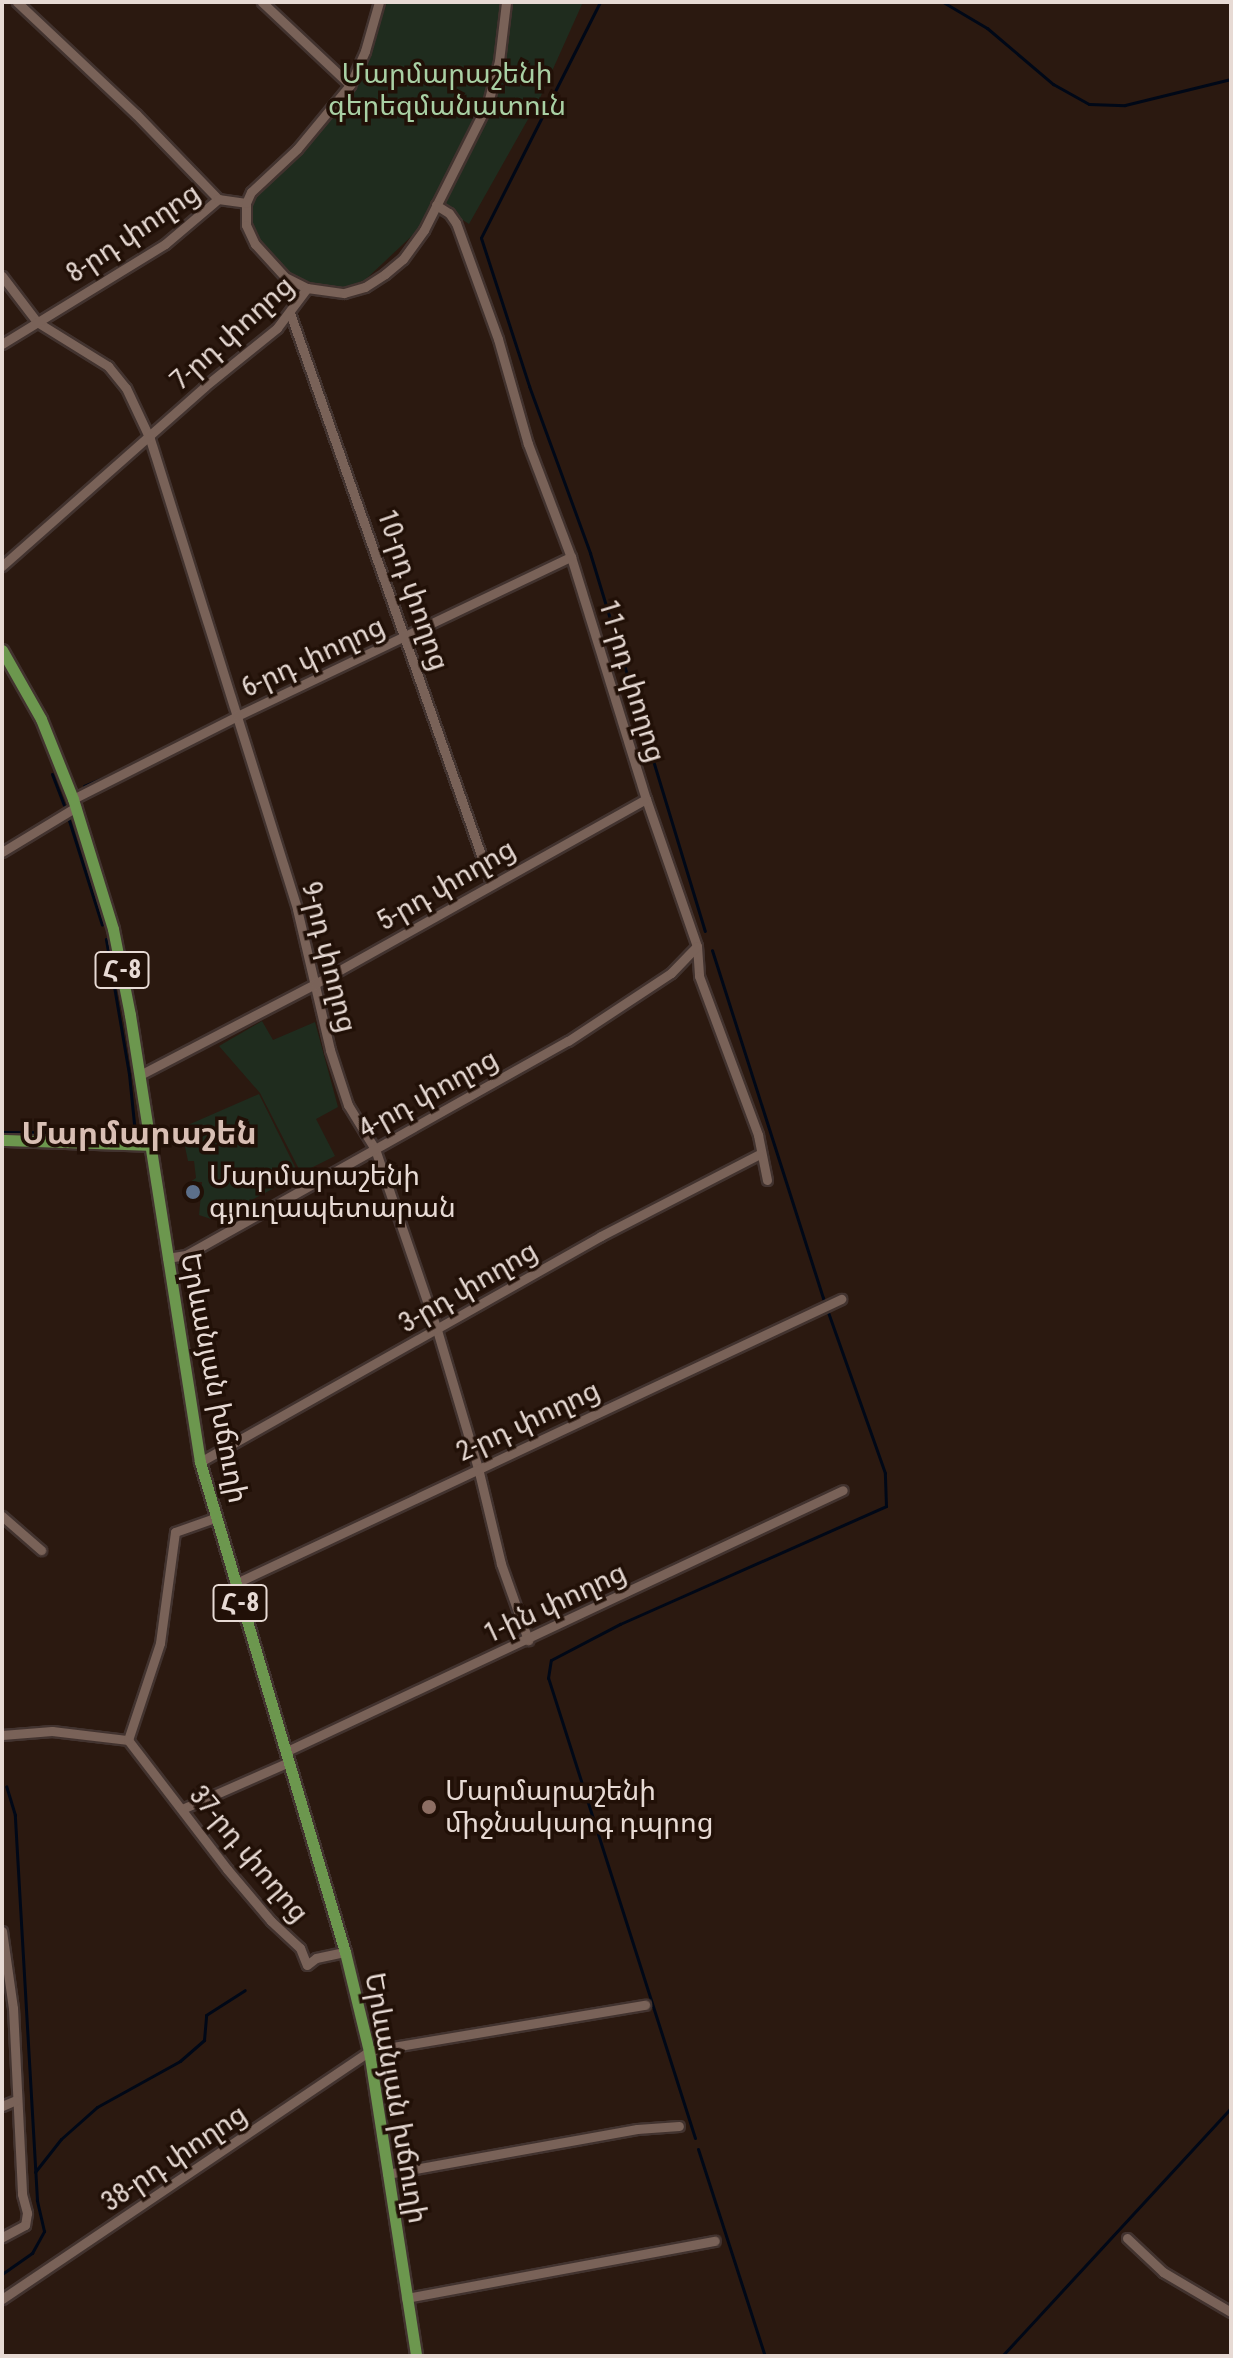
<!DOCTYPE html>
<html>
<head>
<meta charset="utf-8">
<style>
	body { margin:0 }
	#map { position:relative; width:1233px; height:2358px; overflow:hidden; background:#2b1910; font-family:"Roboto Condensed","Noto Sans Armenian",sans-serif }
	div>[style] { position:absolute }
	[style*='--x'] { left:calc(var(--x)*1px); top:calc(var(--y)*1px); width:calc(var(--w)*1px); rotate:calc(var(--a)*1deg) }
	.green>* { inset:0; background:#1f2c1e }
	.stream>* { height:3px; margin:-1.5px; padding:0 1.5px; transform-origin:1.5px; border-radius:1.5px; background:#000817 }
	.roads { filter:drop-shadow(2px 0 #42332f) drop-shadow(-2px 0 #42332f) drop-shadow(0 2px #42332f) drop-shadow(0 -2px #42332f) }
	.minor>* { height:9px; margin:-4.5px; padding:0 4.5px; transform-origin:4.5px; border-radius:4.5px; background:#796258 }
	.major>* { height:11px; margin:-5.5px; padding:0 5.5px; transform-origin:5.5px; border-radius:5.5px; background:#6c974e }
	.dots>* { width:22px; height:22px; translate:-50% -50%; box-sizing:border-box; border:4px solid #211007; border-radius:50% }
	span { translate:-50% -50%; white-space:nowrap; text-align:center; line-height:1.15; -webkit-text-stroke:7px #211007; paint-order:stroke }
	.shield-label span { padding:2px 6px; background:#211007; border:2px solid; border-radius:6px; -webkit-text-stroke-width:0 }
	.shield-label { font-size:26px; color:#e7dad4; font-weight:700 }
	.park-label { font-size:28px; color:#a9d0a4 }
	.street-label { font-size:28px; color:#e7dad4 }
	.poi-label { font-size:28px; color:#e7dad4 }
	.left { translate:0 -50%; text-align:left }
	.quarter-label { font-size:32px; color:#d9bfb4; font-weight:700 }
	.frame { position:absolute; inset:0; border:4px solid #e7dad4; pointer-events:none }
</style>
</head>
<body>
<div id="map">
	<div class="green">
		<div style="clip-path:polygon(387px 2px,583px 2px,540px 98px,469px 224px,433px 201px,417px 231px,365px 280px,339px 290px,307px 285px,285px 275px,261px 251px,250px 225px,251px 208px,259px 190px,345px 101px,362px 73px)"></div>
		<div style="clip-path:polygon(262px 1021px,273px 1040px,315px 1022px,338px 1107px,316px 1119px,335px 1156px,301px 1173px,260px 1093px,219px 1046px)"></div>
		<div style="clip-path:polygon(259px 1094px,299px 1175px,214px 1220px,199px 1215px,202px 1182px,190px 1182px,196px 1178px,194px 1161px,188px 1161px,181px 1128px)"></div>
	</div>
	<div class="stream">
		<div style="--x:600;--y:2;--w:264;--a:116.8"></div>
		<div style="--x:481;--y:238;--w:156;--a:72"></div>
		<div style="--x:529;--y:386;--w:178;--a:69.9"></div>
		<div style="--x:590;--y:553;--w:395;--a:73.1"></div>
		<div style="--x:943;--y:2;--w:51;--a:30.6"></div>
		<div style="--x:987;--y:28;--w:87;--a:40.3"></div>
		<div style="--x:1053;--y:84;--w:41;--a:29.1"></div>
		<div style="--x:1089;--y:104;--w:36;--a:2"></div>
		<div style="--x:1125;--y:105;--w:109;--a:-13.8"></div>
		<div style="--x:52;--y:774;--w:33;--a:69"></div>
		<div style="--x:84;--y:786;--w:46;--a:-23.2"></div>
		<div style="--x:67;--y:814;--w:116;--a:72.5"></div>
		<div style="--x:2;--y:1132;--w:133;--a:0.4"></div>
		<div style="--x:135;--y:1133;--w:59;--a:-95.8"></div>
		<div style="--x:129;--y:1074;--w:137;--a:-99.7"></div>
		<div style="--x:695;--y:2138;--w:483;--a:-107.7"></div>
		<div style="--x:548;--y:1678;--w:18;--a:-81"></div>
		<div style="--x:551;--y:1660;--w:78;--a:-27.6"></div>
		<div style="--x:620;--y:1624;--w:291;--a:-23.9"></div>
		<div style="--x:886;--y:1506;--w:33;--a:-92"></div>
		<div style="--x:885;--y:1473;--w:186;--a:-109.5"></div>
		<div style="--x:823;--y:1298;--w:365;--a:-107.7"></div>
		<div style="--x:698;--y:2149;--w:218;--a:72.1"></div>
		<div style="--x:35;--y:2172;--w:42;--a:-51.8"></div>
		<div style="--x:61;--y:2139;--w:48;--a:-41.6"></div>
		<div style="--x:97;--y:2107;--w:95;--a:-29"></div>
		<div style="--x:180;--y:2061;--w:32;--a:-41"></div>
		<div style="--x:204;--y:2040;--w:25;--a:-85"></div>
		<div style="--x:206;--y:2015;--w:46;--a:-32.7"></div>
		<div style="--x:2;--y:2274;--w:37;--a:-35"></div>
		<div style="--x:32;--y:2253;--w:25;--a:-61"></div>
		<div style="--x:44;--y:2231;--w:32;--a:-103"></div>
		<div style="--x:37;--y:2200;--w:386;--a:-93.3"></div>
		<div style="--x:15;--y:1815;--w:30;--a:-107"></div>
		<div style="--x:1002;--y:2356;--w:338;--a:-47.3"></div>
	</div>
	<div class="roads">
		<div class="minor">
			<div style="--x:17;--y:2;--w:163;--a:43.3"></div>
			<div style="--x:136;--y:114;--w:118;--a:46"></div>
			<div style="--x:262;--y:2;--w:121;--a:43.3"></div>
			<div style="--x:246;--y:203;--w:22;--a:90"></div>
			<div style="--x:246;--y:225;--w:21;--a:65"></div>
			<div style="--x:255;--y:244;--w:45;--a:47.7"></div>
			<div style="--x:285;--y:277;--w:25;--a:27"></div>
			<div style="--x:307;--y:288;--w:37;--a:8"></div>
			<div style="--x:344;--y:293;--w:22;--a:-16"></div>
			<div style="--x:365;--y:287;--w:24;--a:-33"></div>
			<div style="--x:385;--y:274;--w:23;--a:-40"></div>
			<div style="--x:403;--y:259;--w:36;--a:-54"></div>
			<div style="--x:424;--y:230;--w:142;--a:-63.3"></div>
			<div style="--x:488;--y:103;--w:43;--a:-75.3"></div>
			<div style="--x:499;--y:61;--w:59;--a:-83.2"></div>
			<div style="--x:436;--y:205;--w:15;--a:32"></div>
			<div style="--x:449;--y:213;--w:12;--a:55"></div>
			<div style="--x:456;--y:223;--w:123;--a:70.1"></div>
			<div style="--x:498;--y:339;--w:109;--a:74.1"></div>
			<div style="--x:528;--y:444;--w:121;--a:69.2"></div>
			<div style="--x:571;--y:557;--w:253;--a:72.8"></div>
			<div style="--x:646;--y:799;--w:156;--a:70.9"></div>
			<div style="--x:697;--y:946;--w:30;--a:86"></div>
			<div style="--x:699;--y:976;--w:170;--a:69.6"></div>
			<div style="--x:758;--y:1135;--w:46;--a:78.7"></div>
			<div style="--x:2;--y:276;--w:58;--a:52.7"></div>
			<div style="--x:37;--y:322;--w:84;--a:31.8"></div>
			<div style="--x:108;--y:366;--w:28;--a:51"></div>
			<div style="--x:126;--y:388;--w:56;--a:64.8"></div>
			<div style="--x:150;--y:439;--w:492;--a:72.6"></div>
			<div style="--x:297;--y:909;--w:145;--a:76.8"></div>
			<div style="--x:330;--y:1050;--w:58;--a:71.9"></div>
			<div style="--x:348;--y:1105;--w:52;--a:58.5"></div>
			<div style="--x:375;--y:1149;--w:191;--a:71.1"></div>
			<div style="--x:437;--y:1330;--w:144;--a:73.5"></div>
			<div style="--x:478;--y:1468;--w:99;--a:76.5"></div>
			<div style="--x:501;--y:1564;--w:81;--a:70.4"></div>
			<div style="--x:290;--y:313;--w:604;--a:70.58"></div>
			<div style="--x:2;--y:344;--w:191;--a:-31.5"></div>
			<div style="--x:165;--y:244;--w:70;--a:-40.3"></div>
			<div style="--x:218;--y:199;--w:28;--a:8"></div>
			<div style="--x:246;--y:203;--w:12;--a:-66"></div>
			<div style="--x:251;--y:192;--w:63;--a:-43.1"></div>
			<div style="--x:297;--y:149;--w:83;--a:-50.4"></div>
			<div style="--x:350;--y:85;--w:37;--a:-66"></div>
			<div style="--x:365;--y:51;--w:51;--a:-74.1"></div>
			<div style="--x:2;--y:566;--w:270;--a:-41.5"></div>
			<div style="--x:204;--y:387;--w:94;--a:-38.9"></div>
			<div style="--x:277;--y:328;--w:50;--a:-53.1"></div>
			<div style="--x:73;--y:799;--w:184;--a:-26.8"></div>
			<div style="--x:237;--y:716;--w:370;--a:-25.5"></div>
			<div style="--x:2;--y:852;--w:87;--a:-31.3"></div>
			<div style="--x:140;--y:1075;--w:197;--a:-27.5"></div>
			<div style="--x:315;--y:984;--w:379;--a:-29.2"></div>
			<div style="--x:167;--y:1258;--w:19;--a:-9"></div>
			<div style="--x:186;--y:1255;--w:438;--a:-29.3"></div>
			<div style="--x:568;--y:1041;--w:123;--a:-33.4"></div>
			<div style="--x:671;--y:973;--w:37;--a:-46"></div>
			<div style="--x:200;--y:1462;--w:460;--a:-29.4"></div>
			<div style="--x:601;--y:1236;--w:179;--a:-27.3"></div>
			<div style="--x:2;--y:1516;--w:52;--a:41.1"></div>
			<div style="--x:234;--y:1584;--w:671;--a:-25.15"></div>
			<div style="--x:2;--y:1735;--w:50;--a:-4.6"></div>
			<div style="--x:52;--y:1731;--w:77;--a:6.8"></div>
			<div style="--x:128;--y:1740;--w:163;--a:52.5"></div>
			<div style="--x:227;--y:1869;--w:68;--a:49.8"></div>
			<div style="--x:271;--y:1921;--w:40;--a:43"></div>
			<div style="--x:300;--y:1948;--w:18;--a:68"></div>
			<div style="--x:307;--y:1965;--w:11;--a:-38"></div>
			<div style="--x:316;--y:1958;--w:30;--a:-12"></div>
			<div style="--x:128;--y:1740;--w:102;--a:-71.7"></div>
			<div style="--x:160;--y:1643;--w:112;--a:-82.3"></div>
			<div style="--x:175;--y:1532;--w:42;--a:-19.3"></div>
			<div style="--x:285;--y:1752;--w:616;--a:-25.15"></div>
			<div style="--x:182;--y:1809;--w:115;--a:-23.7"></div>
			<div style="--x:2;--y:1931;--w:78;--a:81.9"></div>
			<div style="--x:13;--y:2008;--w:186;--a:87.2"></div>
			<div style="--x:22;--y:2194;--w:20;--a:75"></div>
			<div style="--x:27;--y:2213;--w:12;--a:99"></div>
			<div style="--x:25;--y:2225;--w:26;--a:152"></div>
			<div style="--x:2;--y:2106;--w:15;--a:-23"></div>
			<div style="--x:387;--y:2174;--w:254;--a:-10.2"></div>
			<div style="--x:637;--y:2129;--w:42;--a:-4.1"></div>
			<div style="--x:1127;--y:2238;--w:50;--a:43.4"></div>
			<div style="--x:1163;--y:2272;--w:79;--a:30.5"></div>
			<div style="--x:406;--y:2298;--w:314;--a:-10.5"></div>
			<div style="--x:2;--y:2299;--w:443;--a:-34"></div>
			<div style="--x:369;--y:2051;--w:280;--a:-9.5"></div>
		</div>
		<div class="major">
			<div style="--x:2;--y:650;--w:79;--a:60.5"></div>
			<div style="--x:41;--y:719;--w:86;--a:68.2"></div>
			<div style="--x:73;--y:799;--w:136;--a:72.9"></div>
			<div style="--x:113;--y:929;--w:88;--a:78.8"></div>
			<div style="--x:130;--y:1015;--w:452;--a:81.1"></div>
			<div style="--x:200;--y:1462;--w:511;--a:73.52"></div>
			<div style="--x:345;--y:1952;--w:102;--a:76.4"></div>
			<div style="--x:369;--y:2051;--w:309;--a:81.2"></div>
			<div style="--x:2;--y:1140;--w:147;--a:1.9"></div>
		</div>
	</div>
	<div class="dots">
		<div style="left:193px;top:1192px;background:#5c6f8a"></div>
		<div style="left:429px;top:1807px;background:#8d6e63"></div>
	</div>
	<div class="shield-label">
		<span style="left:122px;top:970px">Հ-8</span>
		<span style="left:240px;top:1603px">Հ-8</span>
	</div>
	<div class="park-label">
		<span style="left:447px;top:90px">Մարմարաշենի<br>գերեզմանատուն</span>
	</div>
	<div class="street-label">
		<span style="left:133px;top:233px;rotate:-34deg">8-րդ փողոց</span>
		<span style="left:232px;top:333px;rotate:-42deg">7-րդ փողոց</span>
		<span style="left:413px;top:590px;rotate:71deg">10-րդ փողոց</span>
		<span style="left:313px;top:657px;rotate:-25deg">6-րդ փողոց</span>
		<span style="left:632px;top:681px;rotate:73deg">11-րդ փողոց</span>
		<span style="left:446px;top:885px;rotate:-30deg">5-րդ փողոց</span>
		<span style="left:329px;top:957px;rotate:76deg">9-րդ փողոց</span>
		<span style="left:428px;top:1094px;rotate:-29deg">4-րդ փողոց</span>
		<span style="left:468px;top:1287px;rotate:-30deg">3-րդ փողոց</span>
		<span style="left:214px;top:1378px;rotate:79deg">Երևանյան խճուղի</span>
		<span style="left:528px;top:1421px;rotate:-25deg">2-րդ փողոց</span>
		<span style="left:555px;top:1603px;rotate:-25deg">1-ին փողոց</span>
		<span style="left:249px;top:1854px;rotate:50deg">37-րդ փողոց</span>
		<span style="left:396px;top:2098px;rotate:80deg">Երևանյան խճուղի</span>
		<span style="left:174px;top:2158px;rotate:-34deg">38-րդ փողոց</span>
	</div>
	<div class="poi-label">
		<span class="left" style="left:209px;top:1192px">Մարմարաշենի<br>գյուղապետարան</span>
		<span class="left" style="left:445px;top:1807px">Մարմարաշենի<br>միջնակարգ դպրոց</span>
	</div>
	<div class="quarter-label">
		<span style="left:139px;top:1133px">Մարմարաշեն</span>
	</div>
	<div class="frame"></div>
</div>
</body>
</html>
